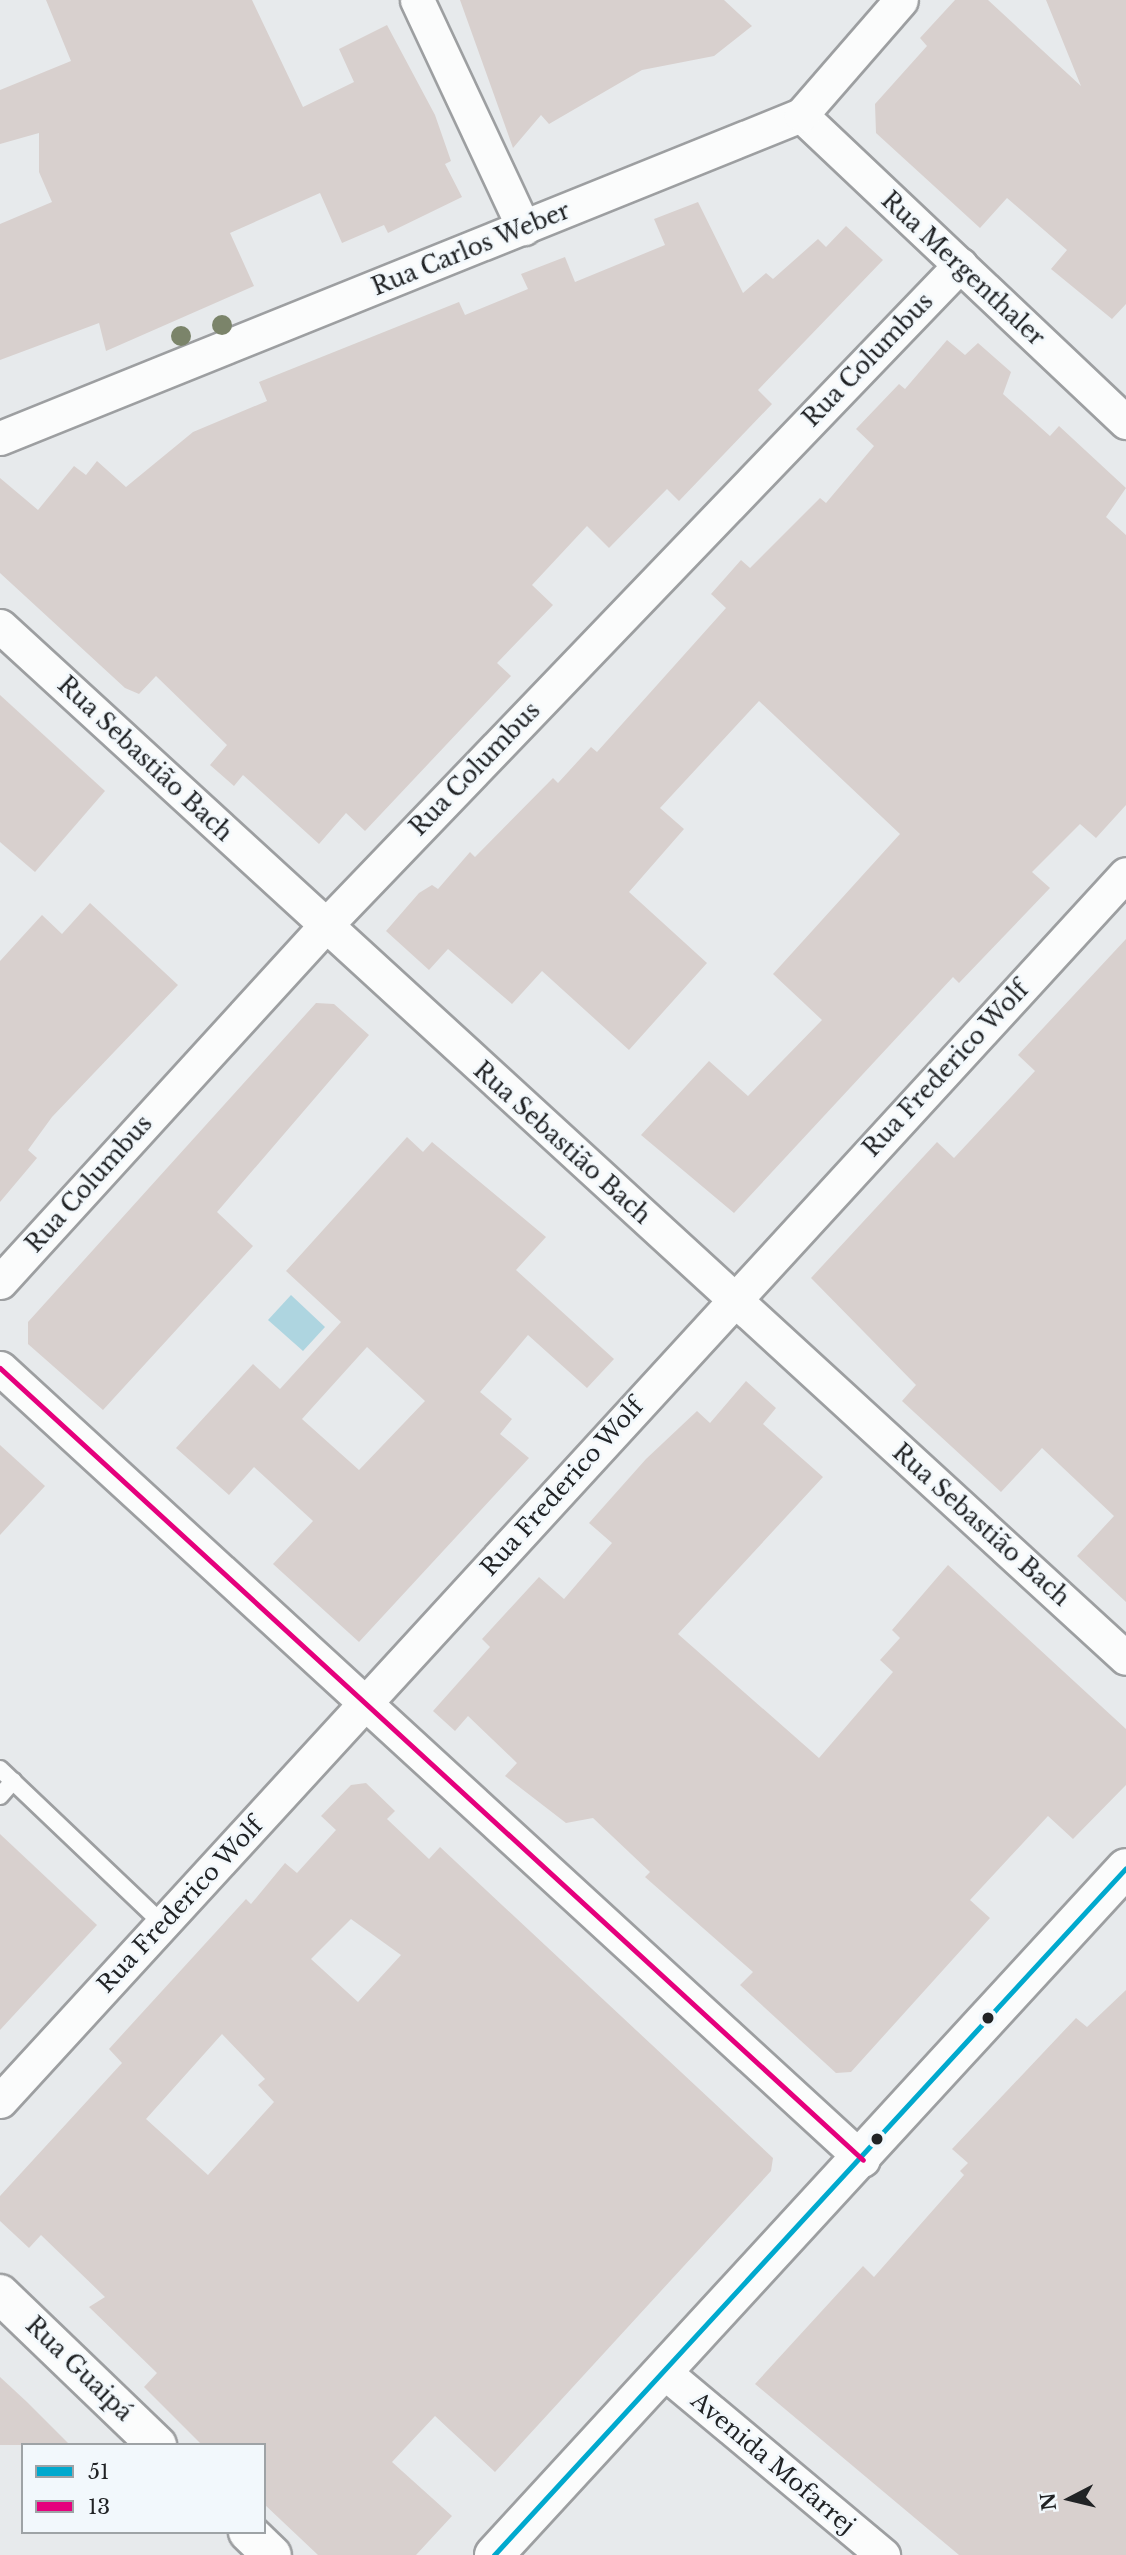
<!DOCTYPE html>
<html>
<head>
<meta charset="utf-8">
<style>
	body { margin:0 }
	#map { position:relative; width:1126px; height:2555px; overflow:hidden; background:#e7eaec; font-family:"Libre Baskerville",serif }
	div>[style] { position:absolute }
	[style*='--x'] { left:calc(var(--x)*1px); top:calc(var(--y)*1px); width:calc(var(--w)*1px); rotate:calc(var(--a)*1deg) }
	.water>* { inset:0; background:#aed5e0 }
	.building>* { inset:0; background:#d8d0ce }
	.roads { filter:drop-shadow(2px 0 #9d9fa1) drop-shadow(-2px 0 #9d9fa1) drop-shadow(0 2px #9d9fa1) drop-shadow(0 -2px #9d9fa1) }
	.service>* { height:16px; margin:-8px; padding:0 8px; transform-origin:8px; border-radius:8px; background:#fbfcfc }
	.minor>* { height:33px; margin:-16.5px; padding:0 16.5px; transform-origin:16.5px; border-radius:16.5px; background:#fbfcfc }
	.secondary>* { height:38px; margin:-19px; padding:0 19px; transform-origin:19px; border-radius:19px; background:#fbfcfc }
	.bus-1>* { height:5px; margin:-2.5px; padding:0 2.5px; transform-origin:2.5px; border-radius:2.5px; background:#00a9ce }
	.bus-2>* { height:5px; margin:-2.5px; padding:0 2.5px; transform-origin:2.5px; border-radius:2.5px; background:#e5007d }
	.trees>* { width:20px; height:20px; margin:-10px; border-radius:50%; background:#7b846a }
	.dots>* { width:19px; height:19px; translate:-50% -50%; box-sizing:border-box; border:4px solid #f2f8fc; border-radius:50% }
	span { translate:-50% -50%; white-space:nowrap; text-align:center; line-height:1.15; -webkit-text-stroke:5px #f2f8fc; paint-order:stroke }
	.street-label { font-size:23px; color:#212325 }
	.legend { position:absolute; left:21px; top:2443px; width:245px; height:91px; box-sizing:border-box; background:#f2f8fc; border:2px solid #9ea3a6; margin:0; padding:9px 12px; list-style:none; font-size:21px; color:#212325 }
	.legend li { display:flex; align-items:center; gap:14px; height:35px }
	.legend b { width:35px; border:2px solid #9ea3a6 }
	.north { position:absolute; left:1035px; top:2464px; width:70px; height:70px; -webkit-text-stroke:5px #f2f8fc; paint-order:stroke; rotate:263deg; font-size:19px; font-weight:700; line-height:28px; text-align:center; color:#212325 }
	.north::after { content:''; display:block; margin:auto; width:24px; height:32px; background:#212325; clip-path:polygon(50% 0,100% 100%,50% 72%,0 100%) }
</style>
</head>
<body>
<div id="map">
	<div class="water">
		<div style="clip-path:polygon(291px 1295px,325px 1327px,303px 1351px,268px 1320px)"></div>
	</div>
	<div class="building">
		<div style="clip-path:polygon(46px 0,252px 0,303px 107px,354px 82px,339px 49px,387px 25px,435px 115px,451px 161px,445px 164px,462px 197px,388px 233px,384px 225px,342px 243px,320px 193px,230px 233px,254px 286px,106px 351px,99px 323px,0 360px,0 224px,52px 202px,39px 172px,39px 133px,0 144px,0 90px,71px 61px)"></div>
		<div style="clip-path:polygon(460px 0,724px 0,752px 26px,714px 56px,642px 70px,549px 124px,541px 115px,513px 148px)"></div>
		<div style="clip-path:polygon(955px 0,988px 0,1081px 86px,1046px 0,1126px 0,1126px 304px,1112px 319px,1051px 269px,1067px 250px,1007px 198px,980px 228px,876px 133px,875px 104px,927px 46px,920px 38px)"></div>
		<div style="clip-path:polygon(698px 202px,743px 293px,766px 273px,773px 279px,818px 239px,826px 247px,846px 226px,883px 260px,758px 390px,772px 404px,679px 501px,667px 489px,609px 548px,587px 526px,532px 585px,553px 605px,497px 663px,511px 676px,365px 831px,346px 813px,319px 844px,243px 775px,234px 786px,210px 765px,227px 745px,156px 676px,139px 694px,125px 688px,0 573px,0 478px,38px 510px,74px 466px,86px 475px,97px 461px,126px 487px,193px 432px,267px 401px,259px 382px,459px 302px,465px 315px,528px 289px,521px 274px,565px 257px,575px 282px,665px 245px,654px 219px)"></div>
		<div style="clip-path:polygon(947px 340px,965px 355px,978px 343px,1011px 372px,1003px 394px,1050px 436px,1059px 426px,1126px 488px,1106px 517px,1126px 535px,1126px 805px,1096px 838px,1080px 824px,1032px 872px,1050px 888px,959px 983px,953px 977px,734px 1213px,641px 1135px,709px 1061px,748px 1096px,822px 1020px,773px 974px,900px 834px,759px 701px,660px 808px,684px 829px,629px 892px,707px 963px,629px 1050px,542px 971px,512px 1004px,448px 949px,429px 970px,386px 931px,419px 893px,432px 885px,438px 889px,470px 852px,475px 857px,553px 778px,558px 783px,591px 747px,597px 752px,726px 608px,711px 594px,741px 560px,750px 568px,820px 498px,826px 503px,874px 446px,856px 429px,899px 384px,905px 389px)"></div>
		<div style="clip-path:polygon(0 695px,105px 791px,35px 872px,0 842px)"></div>
		<div style="clip-path:polygon(90px 903px,178px 985px,52px 1117px,28px 1150px,37px 1158px,0 1202px,0 961px,42px 915px,62px 934px)"></div>
		<div style="clip-path:polygon(1126px 939px,1126px 1602px,1077px 1556px,1114px 1516px,1042px 1448px,1001px 1492px,902px 1401px,916px 1385px,811px 1278px,937px 1142px,954px 1158px,1011px 1097px,1035px 1071px,1018px 1055px)"></div>
		<div style="clip-path:polygon(316px 1003px,334px 1004px,369px 1035px,217px 1212px,253px 1246px,103px 1410px,28px 1344px,28px 1322px)"></div>
		<div style="clip-path:polygon(evenodd,407px 1137px,423px 1152px,432px 1142px,546px 1237px,516px 1270px,614px 1359px,587px 1388px,528px 1335px,480px 1392px,512px 1419px,500px 1434px,529px 1458px,359px 1642px,273px 1564px,313px 1521px,254px 1467px,229px 1495px,176px 1448px,253px 1364px,280px 1389px,341px 1322px,286px 1271px,407px 1137px,367px 1347px,425px 1401px,359px 1470px,302px 1419px,367px 1347px)"></div>
		<div style="clip-path:polygon(746px 1381px,776px 1408px,763px 1424px,823px 1477px,678px 1634px,819px 1758px,893px 1672px,880px 1660px,900px 1638px,892px 1630px,948px 1565px,1126px 1729px,1126px 1785px,1073px 1839px,1048px 1816px,970px 1900px,990px 1918px,851px 2072px,836px 2073px,740px 1985px,753px 1972px,645px 1877px,650px 1872px,593px 1818px,566px 1823px,505px 1776px,517px 1763px,468px 1716px,455px 1731px,433px 1711px,490px 1647px,482px 1639px,539px 1577px,564px 1599px,612px 1543px,589px 1523px,646px 1459px,697px 1411px,710px 1423px)"></div>
		<div style="clip-path:polygon(0 1445px,45px 1486px,0 1535px)"></div>
		<div style="clip-path:polygon(evenodd,366px 1783px,395px 1811px,387px 1819px,429px 1859px,440px 1847px,773px 2158px,771px 2171px,495px 2472px,435px 2416px,392px 2462px,452px 2516px,416px 2555px,318px 2555px,264px 2504px,264px 2445px,202px 2445px,144px 2387px,157px 2373px,89px 2307px,105px 2297px,41px 2235px,29px 2248px,0 2221px,0 2196px,122px 2063px,109px 2049px,246px 1899px,251px 1904px,285px 1863px,297px 1873px,336px 1830px,321px 1816px,351px 1785px,366px 1783px,351px 1919px,401px 1955px,358px 2002px,311px 1959px,351px 1919px,366px 1783px,222px 2034px,265px 2079px,258px 2085px,274px 2102px,208px 2175px,146px 2119px,222px 2034px)"></div>
		<div style="clip-path:polygon(0 1834px,97px 1925px,0 2030px)"></div>
		<div style="clip-path:polygon(1126px 1990px,1126px 2555px,959px 2555px,755px 2384px,863px 2266px,874px 2277px,964px 2175px,960px 2171px,968px 2163px,952px 2149px,1076px 2018px,1087px 2027px)"></div>
		<div style="clip-path:polygon(0 2377px,27px 2402px,70px 2445px,0 2445px)"></div>
	</div>
	<div class="roads">
		<div class="service">
			<div style="--x:0;--y:1769;--w:225;--a:43.6"></div>
			<div style="--x:0;--y:1796;--w:20;--a:-49"></div>
		</div>
		<div class="minor">
			<div style="--x:417;--y:0;--w:252;--a:64.9"></div>
			<div style="--x:801;--y:115;--w:447;--a:43.4"></div>
			<div style="--x:0;--y:438;--w:864;--a:-21.96"></div>
			<div style="--x:801;--y:115;--w:152;--a:-49"></div>
			<div style="--x:0;--y:626;--w:1527;--a:42.51"></div>
			<div style="--x:0;--y:1282;--w:482;--a:-47.6"></div>
			<div style="--x:325;--y:926;--w:917;--a:-46.15"></div>
			<div style="--x:0;--y:1368;--w:1171;--a:42.54"></div>
			<div style="--x:0;--y:2101;--w:1665;--a:-47.46"></div>
			<div style="--x:663;--y:2371;--w:287;--a:39.9"></div>
		</div>
		<div class="secondary">
			<div style="--x:0;--y:2294;--w:218;--a:43.9"></div>
			<div style="--x:248;--y:2532;--w:33;--a:44"></div>
			<div style="--x:494;--y:2555;--w:933;--a:-47.39"></div>
		</div>
	</div>
	<div class="bus-1">
		<div style="--x:494;--y:2555;--w:933;--a:-47.39"></div>
	</div>
	<div class="bus-2">
		<div style="--x:0;--y:1368;--w:1171;--a:42.54"></div>
	</div>
	<div class="trees">
		<div style="left:222px;top:325px"></div>
		<div style="left:181px;top:336px"></div>
	</div>
	<div class="dots">
		<div style="left:988px;top:2018px;background:#212325"></div>
		<div style="left:877px;top:2139px;background:#212325"></div>
	</div>
	<div class="street-label">
		<span style="left:471px;top:249px;rotate:-22deg">Rua Carlos Weber</span>
		<span style="left:963px;top:269px;rotate:43deg">Rua Mergenthaler</span>
		<span style="left:868px;top:360px;rotate:-46deg">Rua Columbus</span>
		<span style="left:145px;top:759px;rotate:43deg">Rua Sebastião Bach</span>
		<span style="left:475px;top:769px;rotate:-46deg">Rua Columbus</span>
		<span style="left:946px;top:1069px;rotate:-47deg">Rua Frederico Wolf</span>
		<span style="left:562px;top:1143px;rotate:42deg">Rua Sebastião Bach</span>
		<span style="left:89px;top:1184px;rotate:-48deg">Rua Columbus</span>
		<span style="left:562px;top:1487px;rotate:-48deg">Rua Frederico Wolf</span>
		<span style="left:981px;top:1525px;rotate:42deg">Rua Sebastião Bach</span>
		<span style="left:180px;top:1905px;rotate:-47deg">Rua Frederico Wolf</span>
		<span style="left:79px;top:2369px;rotate:44deg">Rua Guaipá</span>
		<span style="left:773px;top:2463px;rotate:40deg">Avenida Mofarrej</span>
	</div>
	<ul class="legend">
	<li><b style="height:9px;background:#00a9ce"></b>51</li>
	<li><b style="height:9px;background:#e5007d"></b>13</li>
	</ul>
	<div class="north">N</div>
</div>
</body>
</html>
